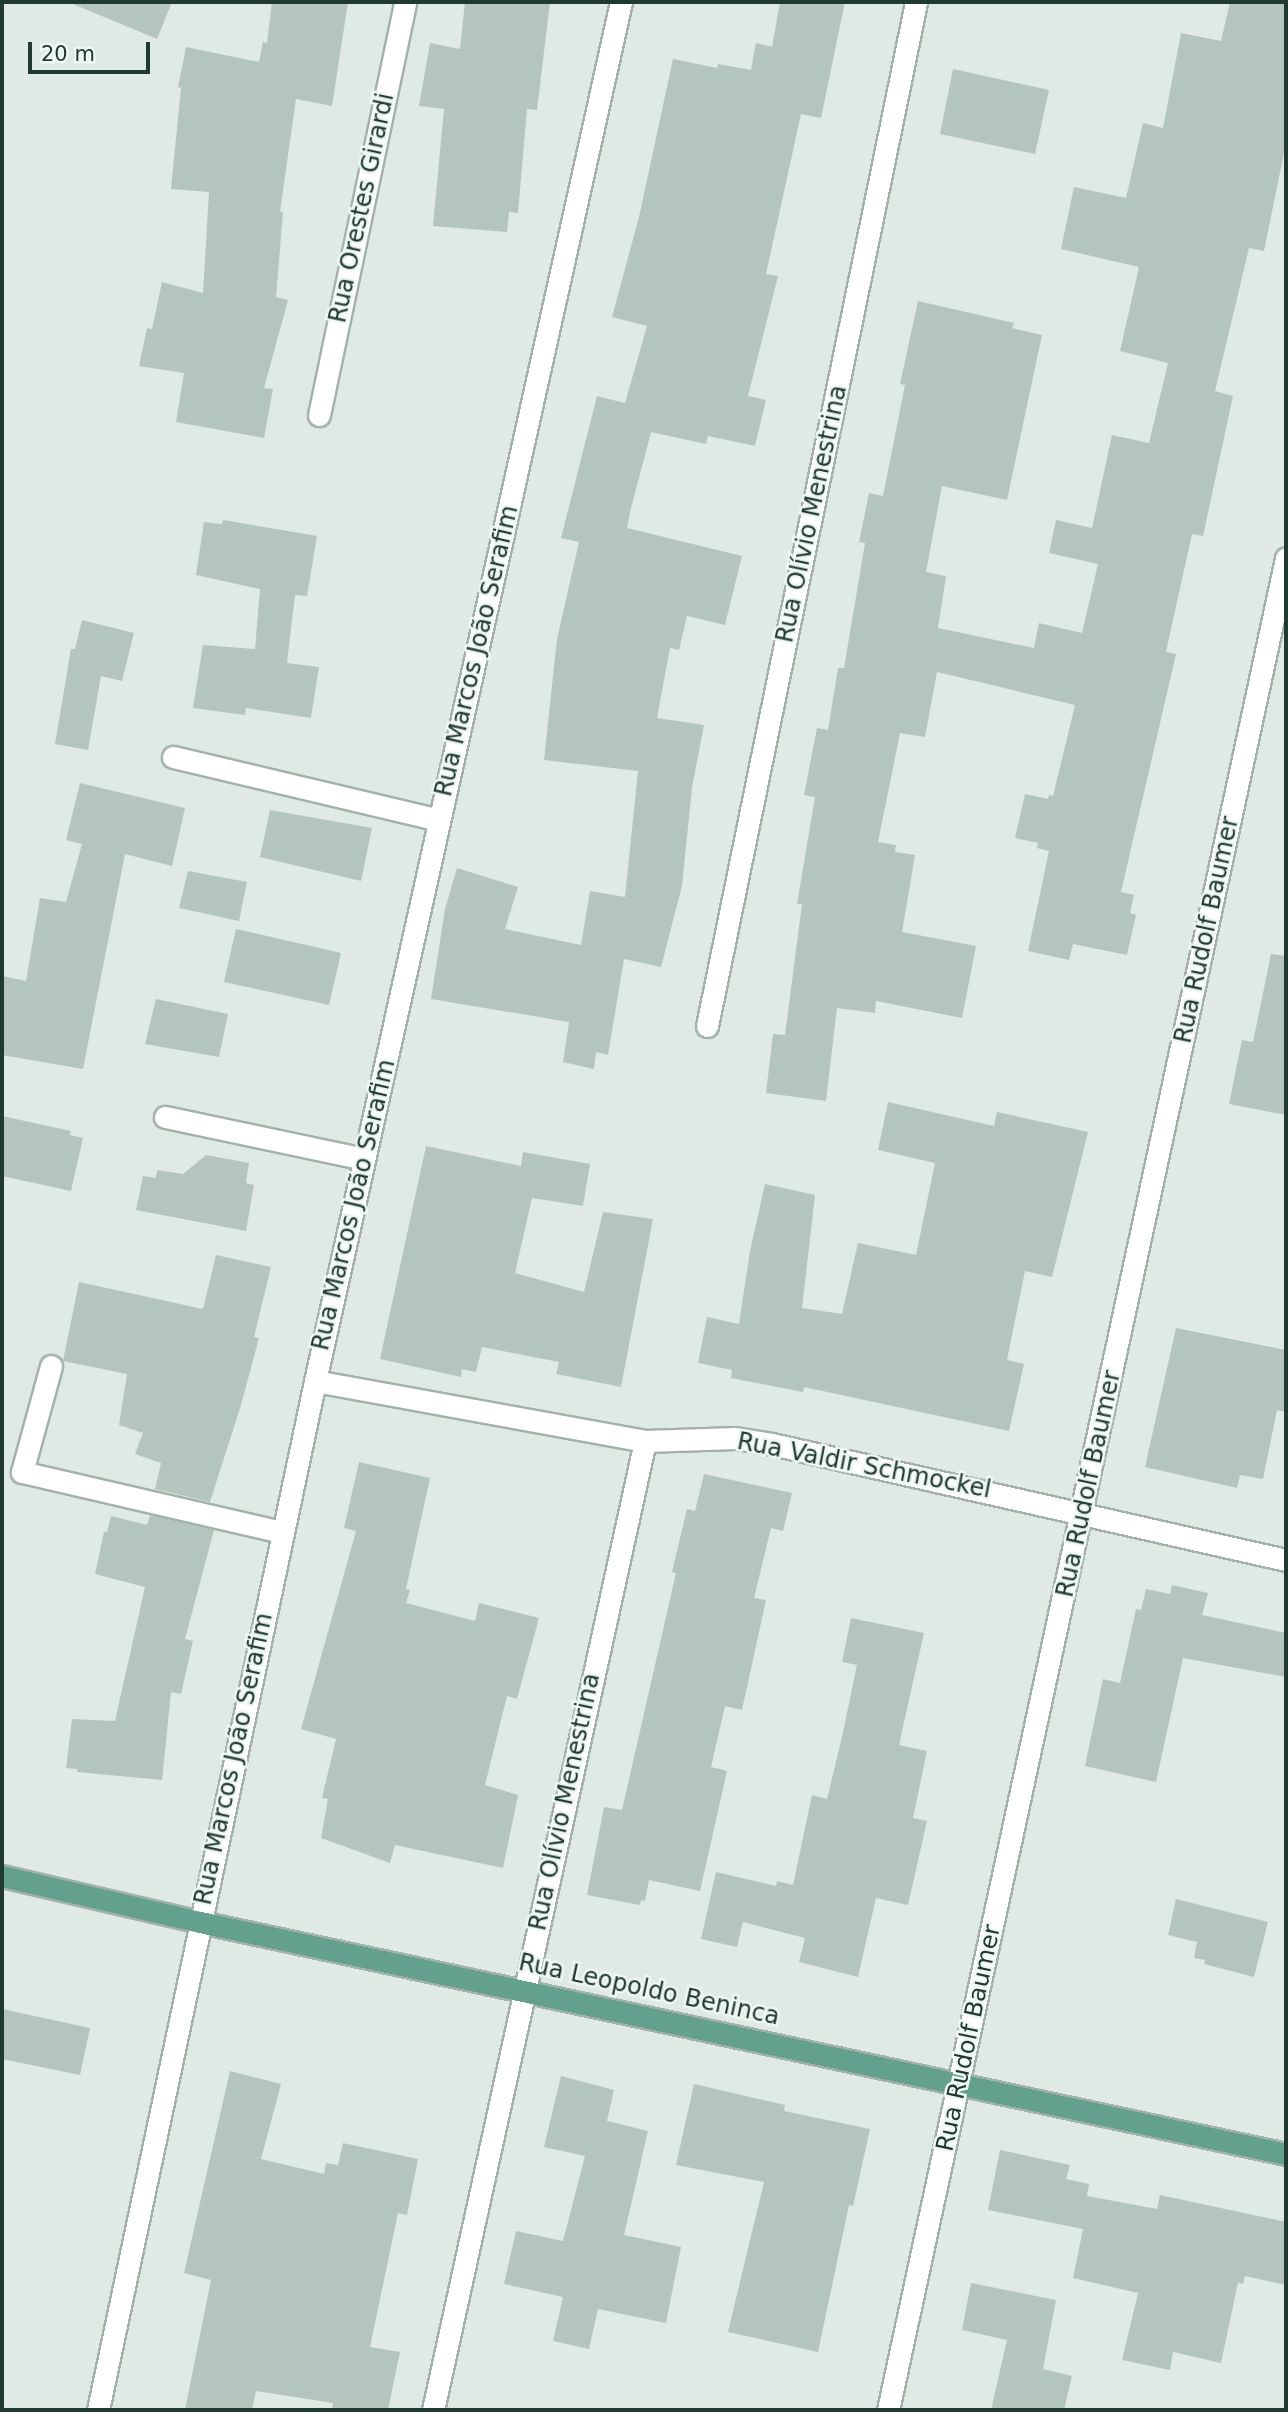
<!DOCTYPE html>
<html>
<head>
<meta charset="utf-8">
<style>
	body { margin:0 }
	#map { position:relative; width:1288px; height:2412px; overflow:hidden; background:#dfeae4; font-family:"DejaVu Sans",sans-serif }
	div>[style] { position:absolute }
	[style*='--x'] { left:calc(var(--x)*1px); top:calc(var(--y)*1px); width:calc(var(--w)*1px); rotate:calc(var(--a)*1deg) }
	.building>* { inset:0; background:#b4c5bd }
	.roads { filter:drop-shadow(2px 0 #a2b2ab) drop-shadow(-2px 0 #a2b2ab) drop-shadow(0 2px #a2b2ab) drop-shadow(0 -2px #a2b2ab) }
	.minor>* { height:21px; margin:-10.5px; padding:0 10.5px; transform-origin:10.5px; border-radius:10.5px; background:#fff }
	.tertiary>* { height:21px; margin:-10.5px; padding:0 10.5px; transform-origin:10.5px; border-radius:10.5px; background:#fff }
	.primary>* { height:21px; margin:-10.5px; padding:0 10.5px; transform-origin:10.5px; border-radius:10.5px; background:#63a08d }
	span { translate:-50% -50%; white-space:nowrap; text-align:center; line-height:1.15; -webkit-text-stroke:5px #eff7f2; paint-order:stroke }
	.street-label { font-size:24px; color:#203a31 }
	.frame { position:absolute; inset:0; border:4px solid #203a31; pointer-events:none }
	.scale { position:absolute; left:28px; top:42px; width:122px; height:32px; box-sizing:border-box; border:4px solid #203a31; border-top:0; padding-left:9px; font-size:21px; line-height:24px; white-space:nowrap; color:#203a31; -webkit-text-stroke:5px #eff7f2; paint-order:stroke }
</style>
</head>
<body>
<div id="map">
	<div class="building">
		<div style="clip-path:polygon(68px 2px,172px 2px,157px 39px)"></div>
		<div style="clip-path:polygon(272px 2px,348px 2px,332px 106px,296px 99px,280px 212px,283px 212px,276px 297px,288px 300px,264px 388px,273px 389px,264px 438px,176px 422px,184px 373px,139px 366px,147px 328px,152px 329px,162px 282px,203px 293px,209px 192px,171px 189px,181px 88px,178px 87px,186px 47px,259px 62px,263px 42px,267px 43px)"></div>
		<div style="clip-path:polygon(465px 2px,550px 2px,537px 110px,527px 109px,518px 213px,509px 212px,507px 232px,433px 226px,444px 109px,419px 106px,430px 43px,460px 49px)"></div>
		<div style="clip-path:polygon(780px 2px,845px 2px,821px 118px,801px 114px,766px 274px,778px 276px,748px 396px,766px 400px,755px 446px,708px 436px,706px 444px,651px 432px,630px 512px,627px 528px,742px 556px,725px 625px,687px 616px,679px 650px,670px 648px,657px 718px,704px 725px,692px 788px,682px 886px,661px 967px,624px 959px,608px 1055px,596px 1052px,594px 1069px,563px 1062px,569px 1022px,431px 999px,445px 909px,457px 868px,518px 887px,505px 929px,581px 945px,590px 891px,625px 897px,638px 771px,544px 760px,557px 639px,579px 542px,561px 538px,597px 396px,625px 403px,647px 326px,612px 317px,639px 217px,673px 59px,717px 68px,718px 64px,751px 70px,756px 43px,772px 47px)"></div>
		<div style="clip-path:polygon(1230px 2px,1286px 2px,1286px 143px,1264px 251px,1249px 248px,1215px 391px,1233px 396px,1203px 536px,1192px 534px,1166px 652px,1176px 654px,1121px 892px,1134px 895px,1130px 913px,1136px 915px,1127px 955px,1073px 944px,1069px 960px,1028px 951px,1049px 851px,1037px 848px,1038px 843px,1015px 838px,1025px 794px,1048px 799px,1049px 795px,1053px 796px,1075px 705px,937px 672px,925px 737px,900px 733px,878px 842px,896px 845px,895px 852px,915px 855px,902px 932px,976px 946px,962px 1018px,876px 1001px,875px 1013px,837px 1008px,826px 1101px,766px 1093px,773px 1034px,785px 1035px,802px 904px,797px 904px,815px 797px,804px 795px,817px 728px,828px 730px,838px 668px,844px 668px,865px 543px,859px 542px,869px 493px,883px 496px,905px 385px,900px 384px,918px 301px,1014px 323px,1012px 328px,1042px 335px,1007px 500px,942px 486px,926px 572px,946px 576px,938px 628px,1034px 648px,1039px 623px,1082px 633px,1098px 564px,1049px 553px,1056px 520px,1092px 528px,1112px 435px,1149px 443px,1168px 363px,1120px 351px,1139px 267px,1061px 249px,1074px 187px,1126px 198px,1143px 123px,1163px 128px,1181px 33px,1221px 41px)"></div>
		<div style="clip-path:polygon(953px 69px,1049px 90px,1035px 154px,940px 134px)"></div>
		<div style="clip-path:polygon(223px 520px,317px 536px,307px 596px,295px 595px,287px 663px,319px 667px,311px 718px,246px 708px,245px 715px,193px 708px,203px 645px,255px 649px,260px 589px,196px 575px,204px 522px,222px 524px)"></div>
		<div style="clip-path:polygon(82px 620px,134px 633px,122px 681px,101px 676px,88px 750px,55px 744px,71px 649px,75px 649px)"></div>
		<div style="clip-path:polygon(80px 783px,185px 808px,172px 866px,125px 854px,83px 1069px,2px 1055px,2px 976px,26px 981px,40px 898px,66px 902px,82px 844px,66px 840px)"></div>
		<div style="clip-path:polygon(270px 810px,372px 828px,361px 881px,260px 857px)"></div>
		<div style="clip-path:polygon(188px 871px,247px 882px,239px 921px,179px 908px)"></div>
		<div style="clip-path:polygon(236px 929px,341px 953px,329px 1005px,224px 982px)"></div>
		<div style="clip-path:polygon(1271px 954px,1286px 956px,1286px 1115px,1229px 1104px,1242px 1040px,1253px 1042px)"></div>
		<div style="clip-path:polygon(156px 999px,228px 1014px,219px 1057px,145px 1044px)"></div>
		<div style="clip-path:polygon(888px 1102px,994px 1126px,997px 1112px,1088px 1132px,1052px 1277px,1025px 1271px,1007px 1360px,1024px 1364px,1009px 1431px,804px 1387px,803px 1392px,731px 1378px,732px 1370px,698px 1363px,707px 1317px,739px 1324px,750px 1251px,765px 1184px,815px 1195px,802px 1308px,842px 1314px,858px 1243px,916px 1255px,935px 1163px,878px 1150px)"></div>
		<div style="clip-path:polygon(2px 1116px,71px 1131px,70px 1135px,83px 1138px,71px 1191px,2px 1176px)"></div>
		<div style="clip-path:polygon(426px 1146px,521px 1166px,523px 1152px,590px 1164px,583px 1206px,532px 1198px,515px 1273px,584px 1292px,603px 1212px,653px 1219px,621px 1387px,556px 1374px,559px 1362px,482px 1347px,476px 1372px,462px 1369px,461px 1377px,380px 1359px)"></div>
		<div style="clip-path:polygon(206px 1155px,249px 1163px,246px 1183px,254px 1185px,246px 1231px,136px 1210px,143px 1176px,156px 1178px,157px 1170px,183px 1174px)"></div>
		<div style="clip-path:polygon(216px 1255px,271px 1267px,254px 1337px,259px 1338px,241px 1405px,210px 1502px,155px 1489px,161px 1463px,135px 1454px,143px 1433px,119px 1425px,127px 1374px,63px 1361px,79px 1282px,203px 1309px)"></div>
		<div style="clip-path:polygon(1176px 1328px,1286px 1350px,1286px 1412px,1277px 1410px,1263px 1479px,1240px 1475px,1237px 1488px,1145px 1467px)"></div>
		<div style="clip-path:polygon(359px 1462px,430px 1478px,406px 1589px,410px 1590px,406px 1603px,475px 1621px,479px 1603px,539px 1618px,517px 1699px,507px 1696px,485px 1785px,518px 1795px,503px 1868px,395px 1845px,390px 1863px,321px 1838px,328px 1799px,322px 1798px,336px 1739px,301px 1729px,356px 1531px,344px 1528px)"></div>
		<div style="clip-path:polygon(704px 1474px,792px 1493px,783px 1531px,771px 1528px,754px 1598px,766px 1600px,742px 1710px,725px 1706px,711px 1767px,727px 1771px,700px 1891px,649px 1880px,645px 1901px,641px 1900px,640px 1905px,587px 1895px,604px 1807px,622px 1810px,676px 1573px,672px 1572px,687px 1509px,695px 1511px)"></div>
		<div style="clip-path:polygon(150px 1515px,214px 1530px,185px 1639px,193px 1641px,181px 1694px,171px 1692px,162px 1780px,77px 1772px,77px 1769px,66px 1768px,72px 1719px,115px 1721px,145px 1587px,95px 1574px,104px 1532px,107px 1532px,111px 1516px,147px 1525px)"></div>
		<div style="clip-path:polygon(1172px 1585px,1208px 1593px,1202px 1615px,1286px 1633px,1286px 1677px,1183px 1658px,1156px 1782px,1085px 1766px,1103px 1679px,1120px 1683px,1136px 1609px,1141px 1610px,1146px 1589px,1170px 1594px)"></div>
		<div style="clip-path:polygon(851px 1618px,924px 1633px,899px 1745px,927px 1751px,913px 1818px,927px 1821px,908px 1905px,876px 1898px,858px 1977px,799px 1962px,805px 1938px,743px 1922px,737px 1947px,701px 1939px,716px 1872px,776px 1886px,777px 1881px,793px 1885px,812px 1795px,827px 1799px,842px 1737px,857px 1665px,842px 1662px)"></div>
		<div style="clip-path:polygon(1176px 1899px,1268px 1922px,1254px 1977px,1204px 1964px,1205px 1960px,1194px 1958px,1197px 1942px,1168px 1935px)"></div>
		<div style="clip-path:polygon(2px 2009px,90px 2028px,80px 2075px,2px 2059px)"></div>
		<div style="clip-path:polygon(230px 2071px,281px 2084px,261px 2159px,324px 2174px,326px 2163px,338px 2165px,343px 2143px,418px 2159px,407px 2215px,398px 2213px,370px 2347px,400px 2352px,388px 2410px,332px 2410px,333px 2403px,256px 2391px,252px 2410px,185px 2410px,211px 2280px,184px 2273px)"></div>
		<div style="clip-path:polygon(561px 2076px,614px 2090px,607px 2121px,648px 2131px,624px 2235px,681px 2247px,666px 2323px,598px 2309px,589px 2349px,553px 2341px,563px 2297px,504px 2284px,516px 2231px,563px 2241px,585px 2156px,544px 2147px)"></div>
		<div style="clip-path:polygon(694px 2084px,785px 2105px,784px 2111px,870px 2129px,853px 2206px,849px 2205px,818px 2352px,728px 2332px,764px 2182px,676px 2165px)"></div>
		<div style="clip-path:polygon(1000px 2150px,1070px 2165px,1066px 2179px,1089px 2184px,1087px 2196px,1157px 2209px,1160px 2195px,1286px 2222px,1286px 2285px,1245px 2276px,1243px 2284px,1238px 2283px,1221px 2363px,1173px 2352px,1170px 2370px,1122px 2360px,1138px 2293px,1073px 2278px,1083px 2229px,988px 2210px)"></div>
		<div style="clip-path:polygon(971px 2283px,1056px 2300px,1043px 2369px,1072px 2376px,1064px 2410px,991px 2410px,1007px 2340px,962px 2330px)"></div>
	</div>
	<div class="roads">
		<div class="minor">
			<div style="--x:319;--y:415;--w:422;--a:-78.2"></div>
			<div style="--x:173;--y:757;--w:273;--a:13.3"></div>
			<div style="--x:707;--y:1026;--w:1045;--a:-78.46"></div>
			<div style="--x:165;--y:1117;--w:203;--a:11.9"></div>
			<div style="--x:51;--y:1366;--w:110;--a:105.3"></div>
			<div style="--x:22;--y:1472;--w:267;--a:13"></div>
			<div style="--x:315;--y:1381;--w:335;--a:10.3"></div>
			<div style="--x:645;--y:1441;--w:90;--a:-1.9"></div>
			<div style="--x:735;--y:1438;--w:37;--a:9"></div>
			<div style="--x:772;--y:1444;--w:527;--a:12.72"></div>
			<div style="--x:98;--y:2410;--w:1052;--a:-78.09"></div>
			<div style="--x:315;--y:1381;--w:1413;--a:-77.49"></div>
			<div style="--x:433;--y:2410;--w:992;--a:-77.66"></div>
		</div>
		<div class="tertiary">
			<div style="--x:888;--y:2410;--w:1894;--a:-77.87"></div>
		</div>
		<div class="primary">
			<div style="--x:2;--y:1876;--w:203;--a:13.1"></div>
			<div style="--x:200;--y:1922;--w:1111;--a:12.06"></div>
		</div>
	</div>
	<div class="street-label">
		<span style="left:362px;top:208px;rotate:-78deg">Rua Orestes Girardi</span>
		<span style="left:812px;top:514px;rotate:-78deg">Rua Olívio Menestrina</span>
		<span style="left:477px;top:651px;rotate:-77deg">Rua Marcos João Serafim</span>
		<span style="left:1207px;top:930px;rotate:-78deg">Rua Rudolf Baumer</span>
		<span style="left:354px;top:1205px;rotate:-77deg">Rua Marcos João Serafim</span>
		<span style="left:864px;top:1466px;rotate:11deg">Rua Valdir Schmockel</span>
		<span style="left:1089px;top:1484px;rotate:-78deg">Rua Rudolf Baumer</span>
		<span style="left:234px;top:1759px;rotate:-78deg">Rua Marcos João Serafim</span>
		<span style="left:565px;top:1802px;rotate:-78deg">Rua Olívio Menestrina</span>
		<span style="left:649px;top:1990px;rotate:12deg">Rua Leopoldo Beninca</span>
		<span style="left:969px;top:2038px;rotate:-78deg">Rua Rudolf Baumer</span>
	</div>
	<div class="frame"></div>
	<div class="scale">20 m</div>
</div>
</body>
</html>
